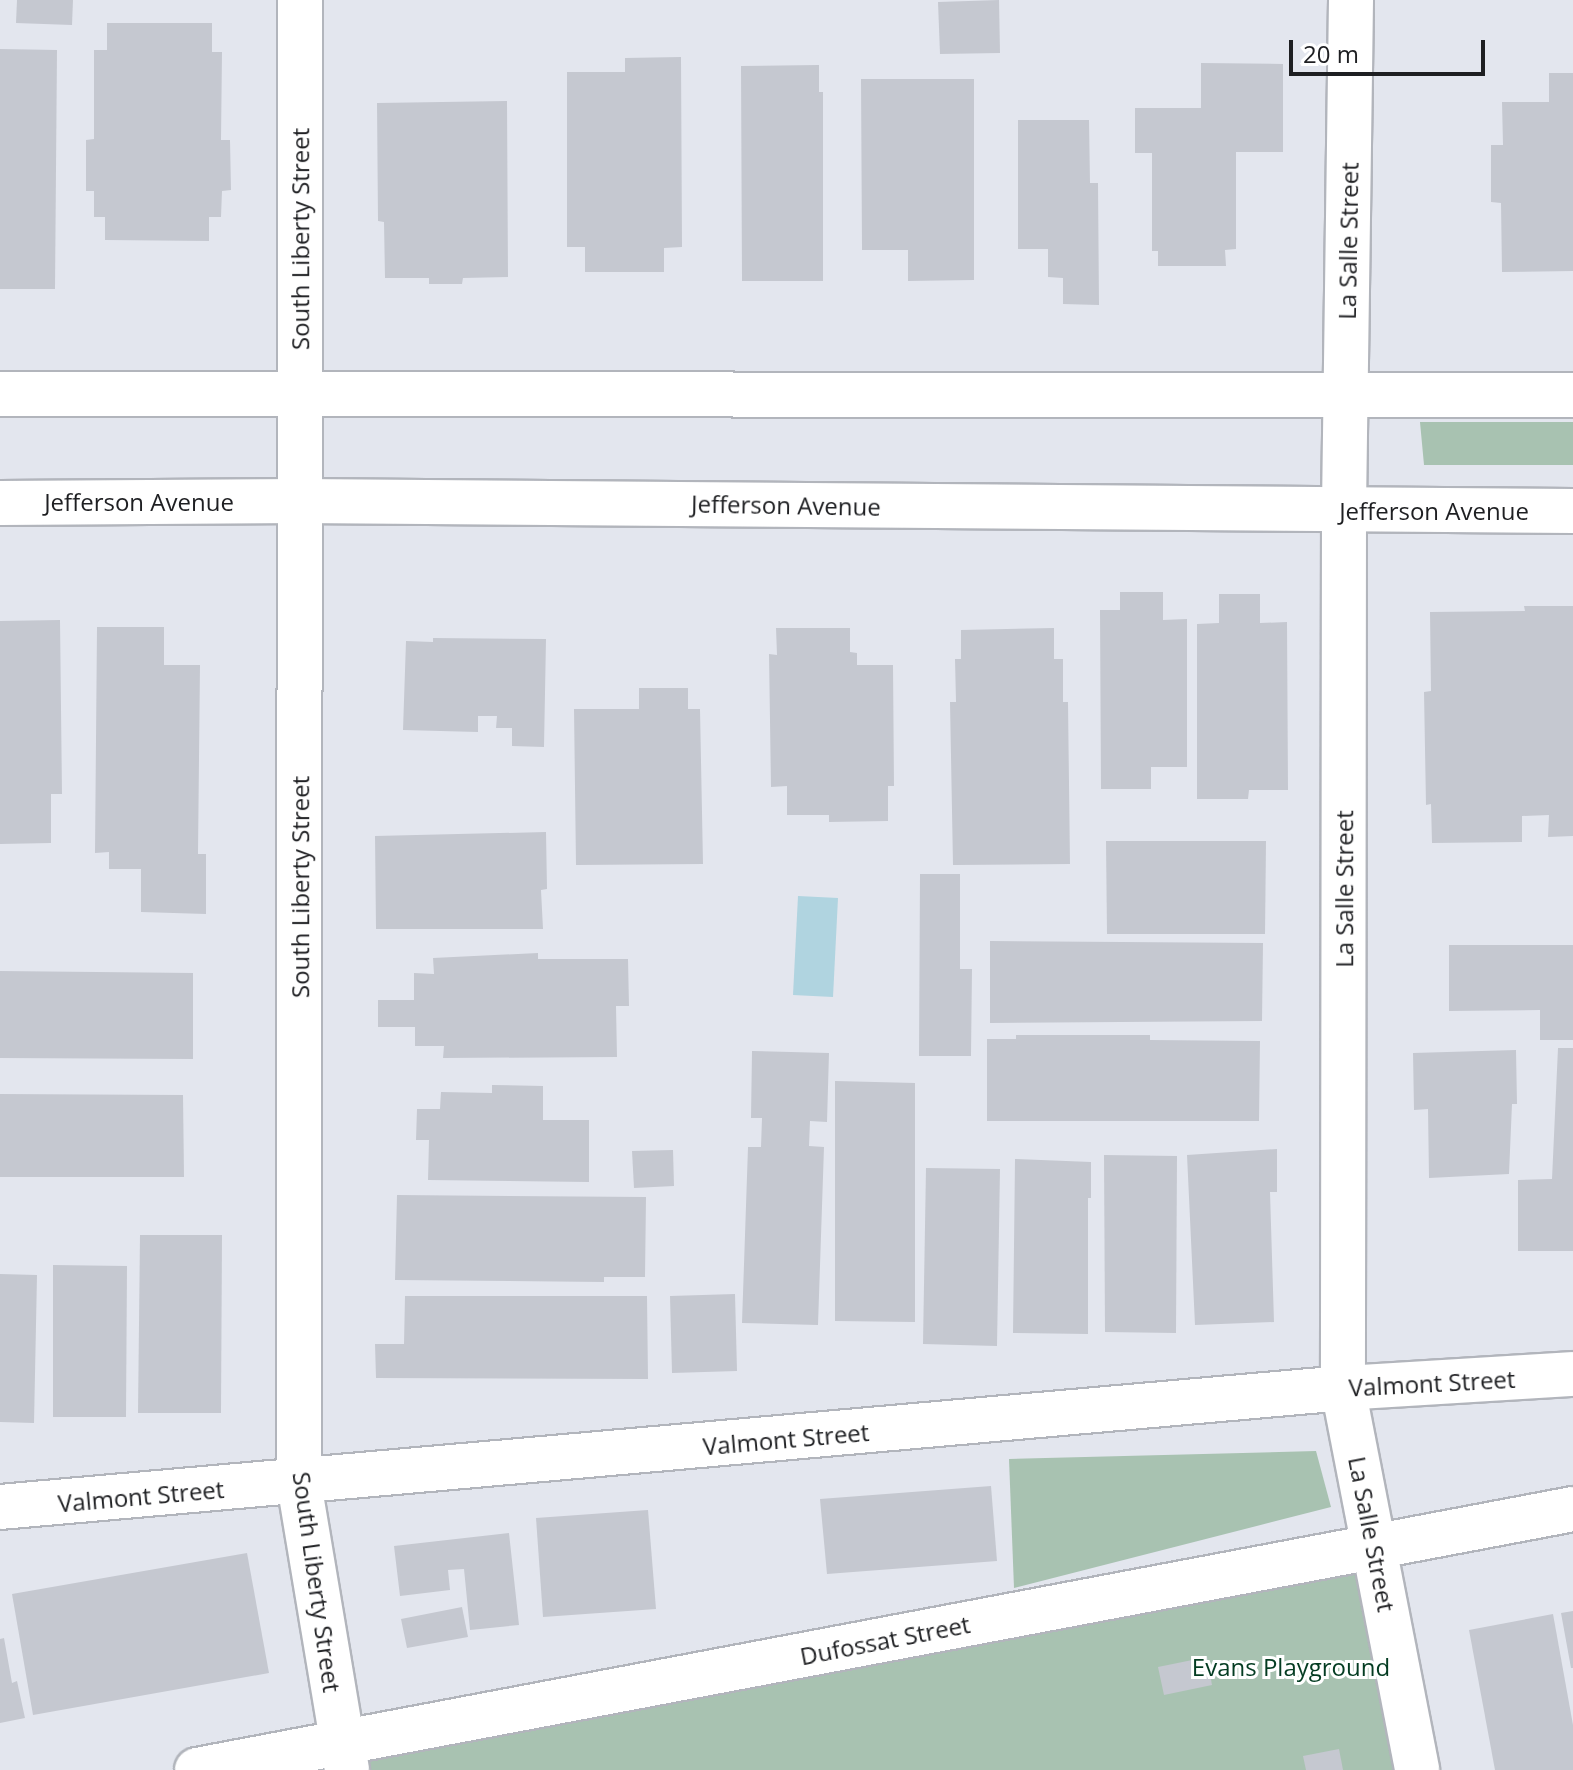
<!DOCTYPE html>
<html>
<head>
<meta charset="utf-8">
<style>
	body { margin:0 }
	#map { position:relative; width:1573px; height:1770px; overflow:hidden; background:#e3e6ee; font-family:"Open Sans",sans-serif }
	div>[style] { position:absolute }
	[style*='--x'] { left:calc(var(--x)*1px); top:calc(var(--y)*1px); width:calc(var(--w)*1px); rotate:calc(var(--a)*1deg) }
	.green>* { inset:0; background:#a8c2b1 }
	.water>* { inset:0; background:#b0d4e0 }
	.building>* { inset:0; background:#c5c8d0 }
	.roads { filter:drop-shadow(2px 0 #b2b5bc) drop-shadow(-2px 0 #b2b5bc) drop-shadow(0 2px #b2b5bc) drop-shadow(0 -2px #b2b5bc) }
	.minor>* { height:44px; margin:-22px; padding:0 22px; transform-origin:22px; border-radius:22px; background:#fff }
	span { translate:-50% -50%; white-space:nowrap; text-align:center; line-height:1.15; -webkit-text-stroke:6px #fff; paint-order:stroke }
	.street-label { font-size:24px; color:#1e1f22 }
	.park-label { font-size:24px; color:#043c22 }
	.scale { position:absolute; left:1289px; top:40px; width:196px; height:36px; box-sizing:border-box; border:4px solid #1e1f22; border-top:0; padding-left:10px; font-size:24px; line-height:28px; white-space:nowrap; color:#1e1f22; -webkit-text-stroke:6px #fff; paint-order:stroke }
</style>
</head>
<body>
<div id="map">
	<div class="green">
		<div style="clip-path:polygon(1420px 422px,1573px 422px,1573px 465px,1424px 465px)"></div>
		<div style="clip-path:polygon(1316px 1451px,1331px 1507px,1014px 1588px,1009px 1459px)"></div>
		<div style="clip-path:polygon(1375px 1547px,1417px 1770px,347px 1770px,342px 1743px)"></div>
	</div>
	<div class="water">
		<div style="clip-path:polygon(798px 896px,838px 898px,833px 997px,793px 995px)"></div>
	</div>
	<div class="building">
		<div style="clip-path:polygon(17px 0,73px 0,72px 25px,16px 23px)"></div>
		<div style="clip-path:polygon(999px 0,1000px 53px,940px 54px,938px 2px)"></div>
		<div style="clip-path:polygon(107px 23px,212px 23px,212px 52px,222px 52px,221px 140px,230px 140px,231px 190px,222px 191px,221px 217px,209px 217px,209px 241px,105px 240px,105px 217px,94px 217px,94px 191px,86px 191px,86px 140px,94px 139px,94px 50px,107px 50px)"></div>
		<div style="clip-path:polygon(0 49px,57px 50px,55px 289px,0 289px)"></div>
		<div style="clip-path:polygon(681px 57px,682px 247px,664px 248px,664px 272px,585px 272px,585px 247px,567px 247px,567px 72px,625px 72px,625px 58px)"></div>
		<div style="clip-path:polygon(1201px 63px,1283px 64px,1283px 152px,1236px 152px,1236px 249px,1225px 250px,1226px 266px,1158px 266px,1158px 251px,1152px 251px,1152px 153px,1135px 153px,1135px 108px,1201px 108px)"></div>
		<div style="clip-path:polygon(819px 65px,819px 92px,823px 92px,823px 281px,742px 281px,741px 66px)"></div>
		<div style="clip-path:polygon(1549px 73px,1573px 73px,1573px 271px,1502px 272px,1501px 203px,1491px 202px,1491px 145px,1503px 145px,1502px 102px,1549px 102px)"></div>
		<div style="clip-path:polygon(861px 79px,974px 79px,974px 280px,908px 281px,908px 250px,862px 250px)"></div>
		<div style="clip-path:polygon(507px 101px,508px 277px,463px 278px,462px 284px,429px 284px,429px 278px,385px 278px,384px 222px,378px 221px,377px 103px)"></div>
		<div style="clip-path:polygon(1018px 120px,1089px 120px,1090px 183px,1098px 183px,1099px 305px,1063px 304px,1063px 278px,1048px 277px,1048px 249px,1018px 249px)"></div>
		<div style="clip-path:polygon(1120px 592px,1163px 592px,1163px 620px,1187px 619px,1187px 767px,1151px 767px,1151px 789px,1101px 789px,1100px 610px,1120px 610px)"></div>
		<div style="clip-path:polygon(1219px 594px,1260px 594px,1260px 623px,1287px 622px,1288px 790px,1249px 790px,1248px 799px,1197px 799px,1197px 624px,1219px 623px)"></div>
		<div style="clip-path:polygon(1524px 606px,1573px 606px,1573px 836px,1548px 837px,1549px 815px,1522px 816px,1522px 842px,1432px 843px,1431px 804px,1426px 805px,1424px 692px,1431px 691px,1430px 612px,1525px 611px)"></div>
		<div style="clip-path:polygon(60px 620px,62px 794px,51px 794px,51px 843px,0 844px,0 621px)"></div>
		<div style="clip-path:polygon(97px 627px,164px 627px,164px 665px,200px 665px,198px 854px,206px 854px,206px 914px,141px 912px,141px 869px,109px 869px,109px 852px,95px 853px)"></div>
		<div style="clip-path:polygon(776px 628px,850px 628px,850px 652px,857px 653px,857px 665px,893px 665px,894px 786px,888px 786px,888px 821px,829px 822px,829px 815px,787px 815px,787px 786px,771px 787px,769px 654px,777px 655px)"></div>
		<div style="clip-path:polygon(1054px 628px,1054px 659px,1063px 659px,1063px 702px,1068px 702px,1070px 864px,953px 865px,950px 702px,956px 702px,955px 659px,961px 659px,961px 630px)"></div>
		<div style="clip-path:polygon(433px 638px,546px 639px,544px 747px,512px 746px,512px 728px,496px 728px,497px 716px,478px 716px,478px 732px,403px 730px,406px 641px,433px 642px)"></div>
		<div style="clip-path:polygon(639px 688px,688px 688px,688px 709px,700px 709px,703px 864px,576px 865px,574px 709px,639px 709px)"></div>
		<div style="clip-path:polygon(546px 832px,547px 889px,541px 890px,543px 929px,376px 929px,375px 836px)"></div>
		<div style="clip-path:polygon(1106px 841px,1266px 841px,1265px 934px,1107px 934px)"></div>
		<div style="clip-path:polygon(920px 874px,960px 874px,960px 969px,972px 969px,971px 1056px,919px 1056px)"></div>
		<div style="clip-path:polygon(990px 941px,1263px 943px,1262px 1021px,990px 1023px)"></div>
		<div style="clip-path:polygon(1449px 945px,1573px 945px,1573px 1040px,1540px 1040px,1540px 1010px,1449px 1011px)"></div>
		<div style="clip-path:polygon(538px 953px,538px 959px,628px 959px,629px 1006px,616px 1006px,617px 1057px,443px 1058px,444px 1046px,415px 1046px,415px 1027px,378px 1027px,378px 1000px,414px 1000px,414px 973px,434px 974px,433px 958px)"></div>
		<div style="clip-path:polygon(0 971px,193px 973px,193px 1059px,0 1058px)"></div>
		<div style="clip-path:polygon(1016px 1035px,1150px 1035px,1150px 1040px,1260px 1041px,1259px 1121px,987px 1121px,987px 1039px,1016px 1039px)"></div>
		<div style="clip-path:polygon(1558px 1048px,1573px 1048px,1573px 1251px,1518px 1251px,1518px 1180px,1552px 1179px)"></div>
		<div style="clip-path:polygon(1516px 1050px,1517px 1104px,1512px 1104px,1509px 1174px,1429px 1178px,1428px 1109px,1414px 1110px,1413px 1053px)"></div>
		<div style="clip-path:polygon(752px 1051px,829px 1053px,827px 1122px,810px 1121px,809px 1146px,824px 1147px,818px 1325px,742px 1323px,748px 1147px,761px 1147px,762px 1118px,751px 1118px)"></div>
		<div style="clip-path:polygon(835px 1081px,915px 1083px,915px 1322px,835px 1321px)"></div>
		<div style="clip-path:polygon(492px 1085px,543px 1086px,543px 1120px,589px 1120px,589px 1182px,428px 1180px,429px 1140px,416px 1140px,417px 1109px,440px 1109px,441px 1092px,492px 1093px)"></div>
		<div style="clip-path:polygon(0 1094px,183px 1095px,184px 1177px,0 1177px)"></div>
		<div style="clip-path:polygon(1277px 1149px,1277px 1192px,1270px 1192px,1274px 1322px,1195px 1325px,1187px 1155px)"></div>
		<div style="clip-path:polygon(673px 1150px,674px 1186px,634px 1188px,632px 1151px)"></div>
		<div style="clip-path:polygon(1104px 1155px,1177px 1156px,1176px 1333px,1105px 1332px)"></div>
		<div style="clip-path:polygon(1015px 1159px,1091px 1162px,1091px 1198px,1088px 1198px,1088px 1334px,1013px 1333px)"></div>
		<div style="clip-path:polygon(926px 1168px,1000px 1169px,997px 1346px,923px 1344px)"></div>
		<div style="clip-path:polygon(397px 1195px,646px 1197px,645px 1277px,604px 1277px,604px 1282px,395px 1280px)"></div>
		<div style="clip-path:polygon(140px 1235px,222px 1235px,221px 1413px,138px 1413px)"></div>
		<div style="clip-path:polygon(53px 1265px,127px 1266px,126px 1417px,53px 1417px)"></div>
		<div style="clip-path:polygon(0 1274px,37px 1275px,34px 1423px,0 1422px)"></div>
		<div style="clip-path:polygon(735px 1294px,737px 1371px,672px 1373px,670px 1296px)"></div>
		<div style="clip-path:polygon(405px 1296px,647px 1296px,648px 1379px,376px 1378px,375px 1344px,404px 1344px)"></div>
		<div style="clip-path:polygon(991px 1486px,997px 1561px,827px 1574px,820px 1499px)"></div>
		<div style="clip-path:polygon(648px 1510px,656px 1609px,543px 1617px,536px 1518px)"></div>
		<div style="clip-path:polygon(509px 1533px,519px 1625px,470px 1630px,464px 1569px,448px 1570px,450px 1590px,400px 1596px,394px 1546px)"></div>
		<div style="clip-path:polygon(247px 1553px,269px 1673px,33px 1715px,12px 1594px)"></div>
		<div style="clip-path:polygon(462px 1607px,468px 1637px,407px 1648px,401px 1619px)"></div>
		<div style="clip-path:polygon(1573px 1611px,1573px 1668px,1571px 1668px,1561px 1613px)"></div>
		<div style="clip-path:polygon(1553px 1614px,1573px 1725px,1573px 1770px,1495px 1770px,1469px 1630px)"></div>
		<div style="clip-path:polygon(4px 1638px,12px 1683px,17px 1681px,25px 1718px,0 1723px,0 1639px)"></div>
		<div style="clip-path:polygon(1207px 1657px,1212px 1685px,1164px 1695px,1158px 1667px)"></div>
		<div style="clip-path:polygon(1339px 1749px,1343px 1770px,1306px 1770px,1303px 1756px)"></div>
	</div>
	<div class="roads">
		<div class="minor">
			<div style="--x:300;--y:0;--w:1483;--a:90.04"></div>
			<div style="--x:299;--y:1483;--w:291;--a:80.5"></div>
			<div style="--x:1351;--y:0;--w:510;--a:90.79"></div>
			<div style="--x:1344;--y:510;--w:878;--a:90.07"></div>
			<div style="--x:1343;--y:1388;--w:389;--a:79"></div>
			<div style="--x:0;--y:394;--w:1573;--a:0.04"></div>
			<div style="--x:0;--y:503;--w:300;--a:-0.4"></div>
			<div style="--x:300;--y:501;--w:1273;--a:0.45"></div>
			<div style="--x:0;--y:1507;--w:1348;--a:-5.06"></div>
			<div style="--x:1343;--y:1388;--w:230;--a:-3.5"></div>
			<div style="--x:197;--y:1770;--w:1401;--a:-10.74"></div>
		</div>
	</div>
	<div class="street-label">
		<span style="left:300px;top:239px;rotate:-90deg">South Liberty Street</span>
		<span style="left:1348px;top:241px;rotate:-89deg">La Salle Street</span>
		<span style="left:139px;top:502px">Jefferson Avenue</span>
		<span style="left:786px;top:505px;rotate:1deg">Jefferson Avenue</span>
		<span style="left:1434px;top:511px">Jefferson Avenue</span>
		<span style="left:300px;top:887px;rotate:-90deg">South Liberty Street</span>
		<span style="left:1344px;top:889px;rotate:-90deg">La Salle Street</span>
		<span style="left:1432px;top:1383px;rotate:-3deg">Valmont Street</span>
		<span style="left:786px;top:1439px;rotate:-5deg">Valmont Street</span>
		<span style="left:141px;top:1496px;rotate:-5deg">Valmont Street</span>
		<span style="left:1372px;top:1534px;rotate:79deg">La Salle Street</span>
		<span style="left:317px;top:1582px;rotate:82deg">South Liberty Street</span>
		<span style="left:885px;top:1640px;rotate:-11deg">Dufossat Street</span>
	</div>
	<div class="park-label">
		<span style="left:1291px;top:1667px">Evans Playground</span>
	</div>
	<div class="scale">20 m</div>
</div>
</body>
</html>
